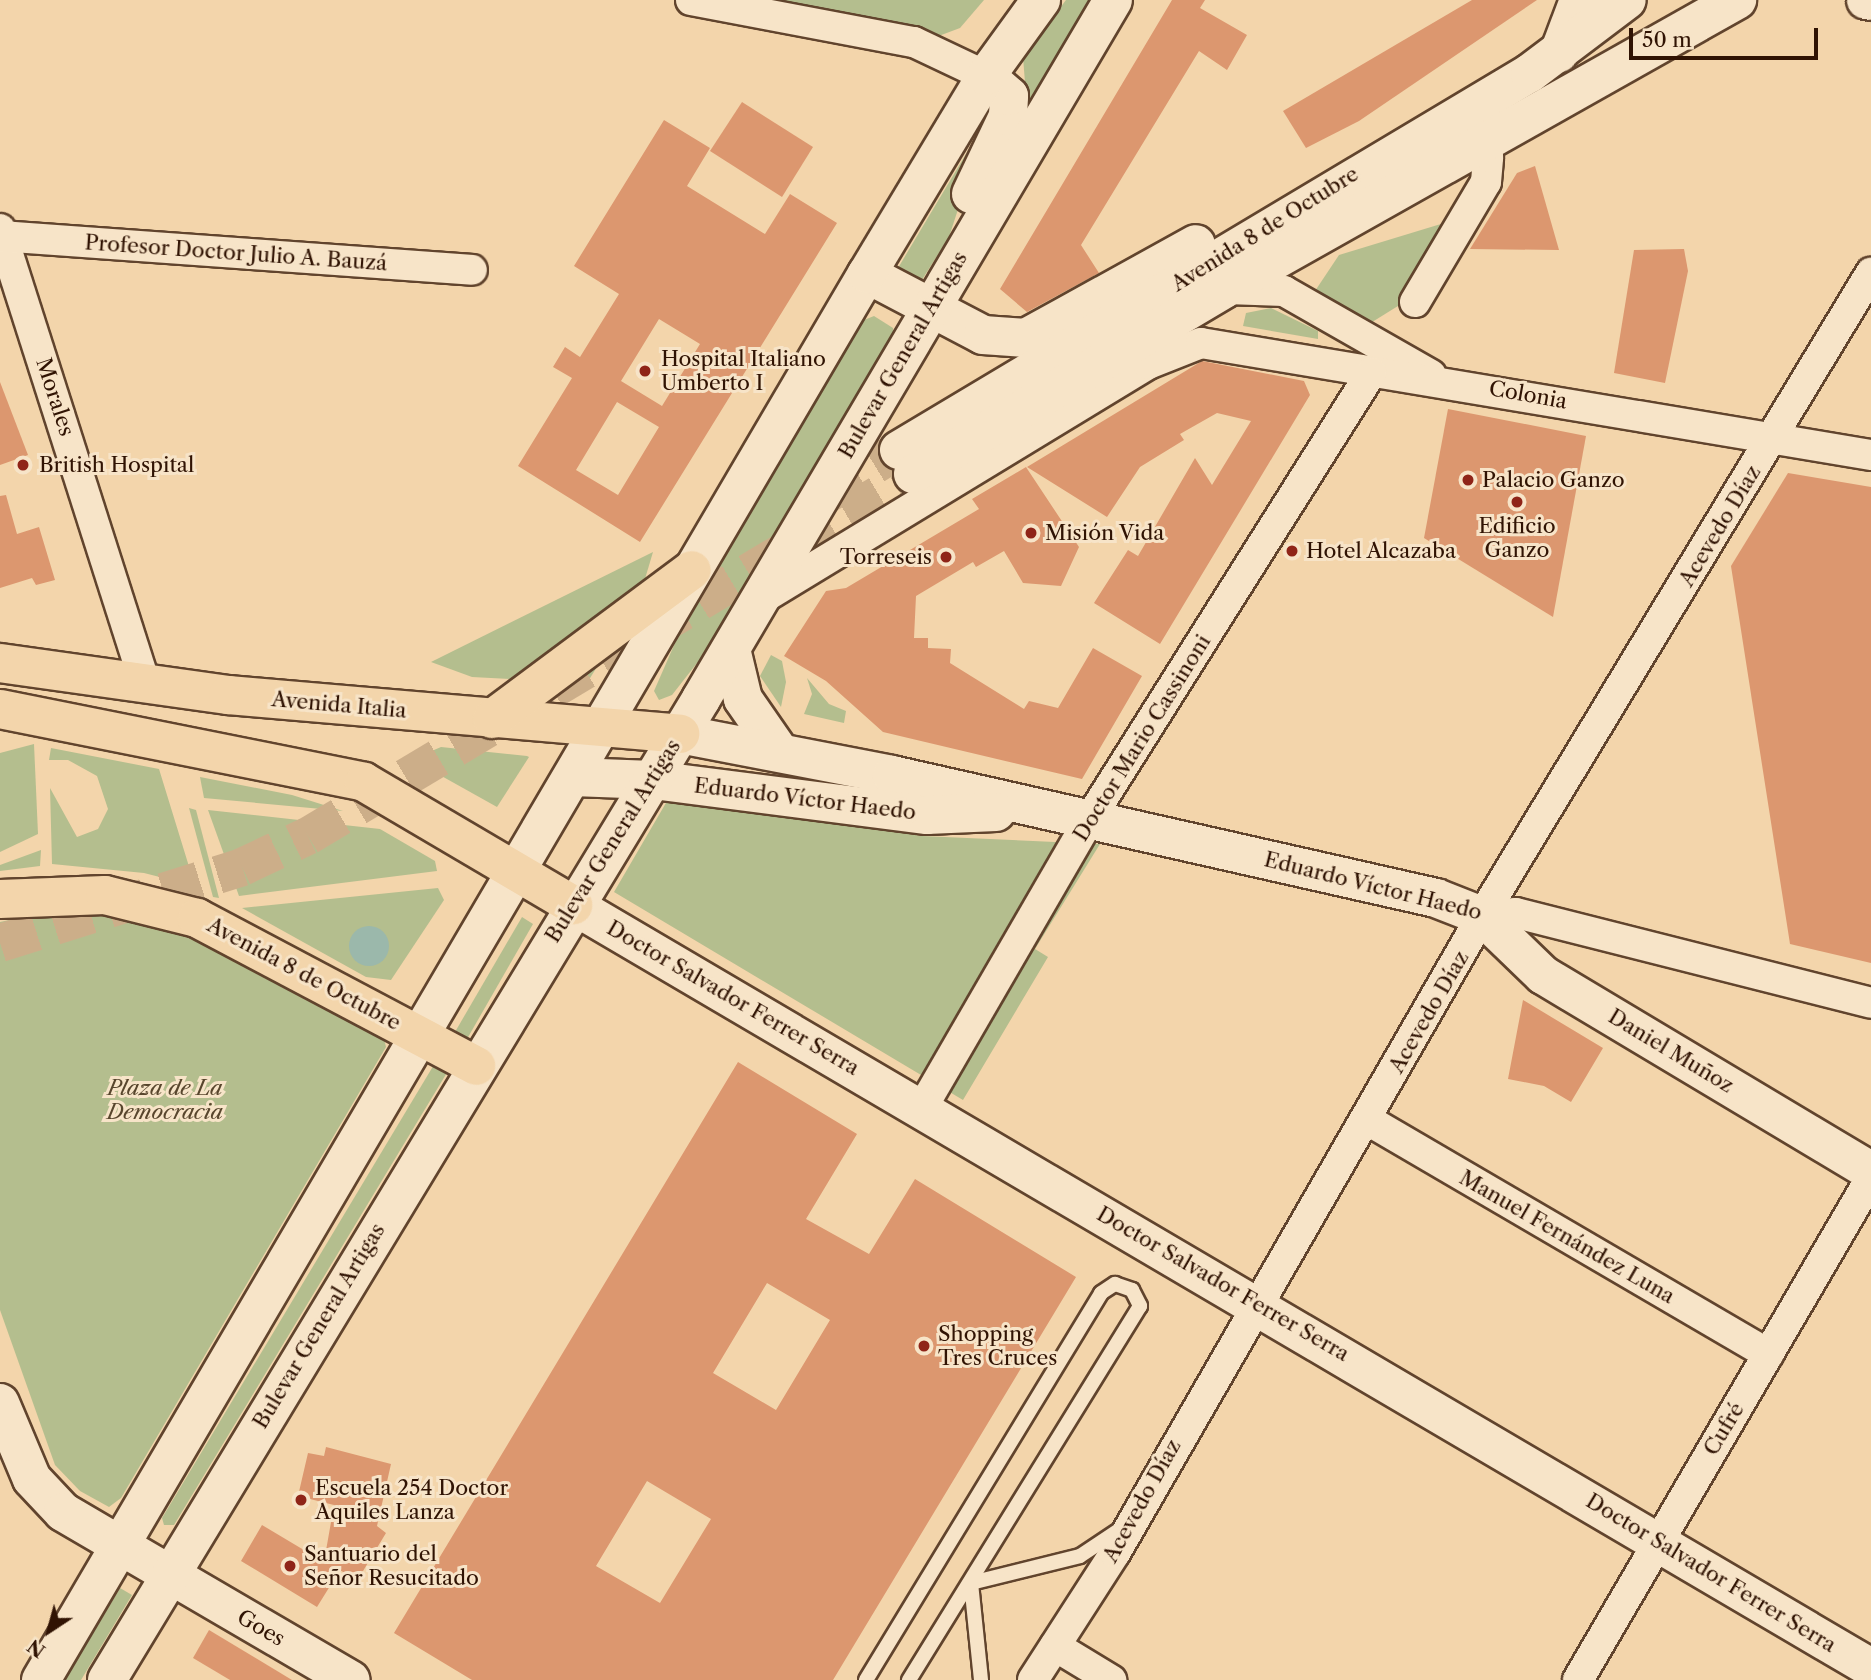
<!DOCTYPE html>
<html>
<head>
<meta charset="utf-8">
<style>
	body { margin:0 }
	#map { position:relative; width:1871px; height:1680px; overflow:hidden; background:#f3d5ab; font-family:"Libre Caslon Text",serif }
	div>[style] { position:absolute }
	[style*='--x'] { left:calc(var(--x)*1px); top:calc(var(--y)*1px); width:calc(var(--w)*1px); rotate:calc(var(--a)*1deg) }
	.green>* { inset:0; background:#b4be8e }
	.water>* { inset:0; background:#9bb8ab }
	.round { border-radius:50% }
	.building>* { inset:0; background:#dc976f }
	.secondary-tunnel>* { height:38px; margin-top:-19px; transform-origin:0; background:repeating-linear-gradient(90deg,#ccae89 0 38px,transparent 0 57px) }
	.roads { filter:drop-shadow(2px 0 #61442d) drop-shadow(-2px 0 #61442d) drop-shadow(0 2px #61442d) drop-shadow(0 -2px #61442d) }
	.lane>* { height:14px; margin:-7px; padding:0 7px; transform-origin:7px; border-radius:7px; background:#f7e4c8 }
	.street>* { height:30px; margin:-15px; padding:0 15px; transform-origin:15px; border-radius:15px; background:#f7e4c8 }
	.secondary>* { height:38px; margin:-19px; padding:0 19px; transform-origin:19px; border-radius:19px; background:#f7e4c8 }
	.primary>* { height:38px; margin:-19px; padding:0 19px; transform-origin:19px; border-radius:19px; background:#f3d5ab }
	.dots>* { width:19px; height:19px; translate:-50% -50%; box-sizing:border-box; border:4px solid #f7e4c8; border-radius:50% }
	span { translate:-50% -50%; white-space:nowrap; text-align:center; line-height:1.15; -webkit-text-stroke:6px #f7e4c8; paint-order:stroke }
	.street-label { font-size:21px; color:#301303 }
	.poi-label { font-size:21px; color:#301303 }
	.left { translate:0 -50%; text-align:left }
	.right { translate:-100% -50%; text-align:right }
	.park-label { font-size:21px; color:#58462d; font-style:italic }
	.north { position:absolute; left:14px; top:1596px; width:70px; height:70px; -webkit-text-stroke:5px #f7e4c8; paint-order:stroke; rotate:216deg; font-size:19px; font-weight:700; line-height:28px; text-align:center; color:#301303 }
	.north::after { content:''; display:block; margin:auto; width:24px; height:32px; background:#301303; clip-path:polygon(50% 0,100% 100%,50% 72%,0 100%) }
	.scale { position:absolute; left:1629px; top:28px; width:189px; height:32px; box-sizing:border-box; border:4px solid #301303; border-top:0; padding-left:9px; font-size:21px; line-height:24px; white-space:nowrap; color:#301303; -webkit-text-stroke:5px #f7e4c8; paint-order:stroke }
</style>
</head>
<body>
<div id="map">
	<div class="green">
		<div style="clip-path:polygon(752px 0,984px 0,960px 28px,936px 37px)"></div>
		<div style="clip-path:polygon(1066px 0,1092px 0,1027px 108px,1023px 57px)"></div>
		<div style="clip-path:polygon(988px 117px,949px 237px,920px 283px,898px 268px)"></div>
		<div style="clip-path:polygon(1454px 220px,1406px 301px,1369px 324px,1315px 291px,1339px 255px)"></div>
		<div style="clip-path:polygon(1271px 308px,1318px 331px,1318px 339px,1243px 326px,1246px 313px)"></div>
		<div style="clip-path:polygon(874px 316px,893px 328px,894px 338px,708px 649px,672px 695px,659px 700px,654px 691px,675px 643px,864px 320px)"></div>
		<div style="clip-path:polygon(653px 552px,639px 599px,587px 683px,472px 677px,431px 662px)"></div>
		<div style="clip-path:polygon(771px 655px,782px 661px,786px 682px,781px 707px,760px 676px)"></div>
		<div style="clip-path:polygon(807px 678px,829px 704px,846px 711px,844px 723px,804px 714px,812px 694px)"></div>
		<div style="clip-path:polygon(34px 744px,38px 834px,0 852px,0 753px)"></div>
		<div style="clip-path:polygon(441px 747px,527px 756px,529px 757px,497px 807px,429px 769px,427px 753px)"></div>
		<div style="clip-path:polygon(51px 748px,159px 769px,195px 886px,144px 873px,52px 864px,50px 788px,77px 837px,98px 829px,108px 809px,97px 776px,68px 760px,49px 760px)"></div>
		<div style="clip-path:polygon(200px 777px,292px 795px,343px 811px,204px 798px)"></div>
		<div style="clip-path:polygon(670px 796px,922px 836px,1100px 844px,1035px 949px,1048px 957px,963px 1100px,614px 892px)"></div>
		<div style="clip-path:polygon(189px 808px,196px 810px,219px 898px,213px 897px)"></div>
		<div style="clip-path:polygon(208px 810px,380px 829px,435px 861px,437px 871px,239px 896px)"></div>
		<div style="clip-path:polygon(41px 850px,40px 866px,0 871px,0 865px)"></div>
		<div style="clip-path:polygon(438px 888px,444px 900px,391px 980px,366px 977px,242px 908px)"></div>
		<div style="clip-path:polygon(65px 908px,159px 918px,383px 1035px,386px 1047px,121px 1498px,109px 1507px,80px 1491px,55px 1465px,0 1310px,0 922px)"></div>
		<div style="clip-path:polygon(522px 917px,533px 924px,467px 1039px,455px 1032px)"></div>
		<div style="clip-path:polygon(435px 1063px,448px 1071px,174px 1525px,164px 1525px,162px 1518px)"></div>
		<div style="clip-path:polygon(120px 1588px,132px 1595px,81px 1680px,65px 1680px)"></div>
	</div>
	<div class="water">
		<div class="round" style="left:349px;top:926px;width:40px;height:40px"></div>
	</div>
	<div class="building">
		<div style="clip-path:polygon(1172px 0,1205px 0,1200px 8px,1247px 35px,1227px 70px,1199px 51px,1081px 245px,1099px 273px,1027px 312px,1000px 289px)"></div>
		<div style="clip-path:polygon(1472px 0,1537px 0,1359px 121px,1306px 148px,1283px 111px)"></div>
		<div style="clip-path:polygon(742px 102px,813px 147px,782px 197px,710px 151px)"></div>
		<div style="clip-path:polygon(evenodd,664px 120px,710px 148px,687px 186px,765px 234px,790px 194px,837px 223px,640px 542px,518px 466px,572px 378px,553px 367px,565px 347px,580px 357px,619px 294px,574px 266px,664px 120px,659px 319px,700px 344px,662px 406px,621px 381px,659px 319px,664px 120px,617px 402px,659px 427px,618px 495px,576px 470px,617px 402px)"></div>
		<div style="clip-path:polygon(1535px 166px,1559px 250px,1470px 249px,1517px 173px)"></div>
		<div style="clip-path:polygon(1684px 249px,1688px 271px,1665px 383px,1614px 373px,1634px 250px)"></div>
		<div style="clip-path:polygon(1202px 361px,1304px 381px,1310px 395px,1160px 644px,1094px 603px,1128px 550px,1138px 556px,1195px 458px,1212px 485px,1251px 421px,1217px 413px,1180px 434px,1184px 440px,1140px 467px,1107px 517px,1027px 467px)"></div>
		<div style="clip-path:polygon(0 382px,28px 455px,0 465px)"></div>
		<div style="clip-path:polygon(1448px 409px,1586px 436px,1553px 617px,1424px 538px)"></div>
		<div style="clip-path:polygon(1026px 467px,1079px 547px,1061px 586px,1023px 583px,1004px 551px,976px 567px,973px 562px,916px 596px,914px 638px,928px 638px,928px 648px,951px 649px,950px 663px,1024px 709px,1029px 701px,1058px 708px,1093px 648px,1142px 676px,1082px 779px,883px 732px,826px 681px,784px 656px,826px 591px,846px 588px,979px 509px,972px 499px)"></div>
		<div style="clip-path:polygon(1788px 473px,1871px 487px,1871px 963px,1790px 944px,1731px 566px)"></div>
		<div style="clip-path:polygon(6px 495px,17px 534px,39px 527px,55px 580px,36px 585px,32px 578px,0 588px,0 496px)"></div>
		<div style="clip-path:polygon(1523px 1000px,1603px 1048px,1571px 1102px,1544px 1086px,1508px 1079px)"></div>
		<div style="clip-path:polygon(evenodd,738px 1062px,857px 1134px,806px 1219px,869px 1254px,915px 1179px,1076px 1277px,833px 1680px,472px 1680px,394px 1633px,738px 1062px,767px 1283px,830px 1320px,776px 1410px,713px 1373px,767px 1283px,738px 1062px,647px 1481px,711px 1519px,660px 1603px,596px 1566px,647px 1481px)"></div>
		<div style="clip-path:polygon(326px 1447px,391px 1464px,377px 1526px,386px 1533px,357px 1581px,340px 1570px,317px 1607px,241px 1561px,262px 1525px,324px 1562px,334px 1505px,298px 1496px,308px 1453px,324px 1456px)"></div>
		<div style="clip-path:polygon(209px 1630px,292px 1680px,230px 1680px,193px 1658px)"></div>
	</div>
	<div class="secondary-tunnel">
		<div style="--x:826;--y:495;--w:86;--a:-31.7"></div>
		<div style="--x:0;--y:943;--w:254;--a:-17.4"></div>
		<div style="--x:242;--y:867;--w:73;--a:-25.2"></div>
		<div style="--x:308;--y:836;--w:705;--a:-30.89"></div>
	</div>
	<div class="roads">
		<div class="lane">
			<div style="--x:971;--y:1583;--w:112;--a:-13.9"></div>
			<div style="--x:1080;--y:1556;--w:50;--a:-33.7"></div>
			<div style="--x:971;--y:1583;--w:98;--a:84.1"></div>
			<div style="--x:866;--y:1680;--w:453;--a:-58.7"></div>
			<div style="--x:1101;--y:1293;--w:17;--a:-33"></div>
			<div style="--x:1115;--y:1284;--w:18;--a:19"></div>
			<div style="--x:1132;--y:1290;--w:18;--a:63"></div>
			<div style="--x:1140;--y:1306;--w:440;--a:121.7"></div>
		</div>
		<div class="street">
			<div style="--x:691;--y:0;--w:227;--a:10.7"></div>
			<div style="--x:914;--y:42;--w:80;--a:25.3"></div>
			<div style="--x:0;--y:229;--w:480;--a:72.3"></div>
			<div style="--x:0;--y:236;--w:473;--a:4.1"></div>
			<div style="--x:1227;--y:289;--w:57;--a:2"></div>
			<div style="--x:1284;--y:291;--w:169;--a:29.7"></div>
			<div style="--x:1415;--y:302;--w:139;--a:-59.4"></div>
			<div style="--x:1486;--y:182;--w:25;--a:-85"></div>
			<div style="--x:1488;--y:157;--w:34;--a:-118"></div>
			<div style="--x:765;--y:597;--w:448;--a:-31.3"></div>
			<div style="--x:1148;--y:364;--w:57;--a:-21.6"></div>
			<div style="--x:1201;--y:343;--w:679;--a:9.49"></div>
			<div style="--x:1482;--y:916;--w:34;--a:-5"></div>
			<div style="--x:1516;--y:913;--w:366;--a:14.2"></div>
			<div style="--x:922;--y:1108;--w:333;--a:-59.9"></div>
			<div style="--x:1089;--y:820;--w:529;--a:-57.75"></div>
			<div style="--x:1366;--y:1119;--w:466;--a:30.3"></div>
			<div style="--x:1055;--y:1646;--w:66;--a:31.3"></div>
			<div style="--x:1033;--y:1680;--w:151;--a:-57.2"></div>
			<div style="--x:1115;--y:1553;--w:735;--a:-60.05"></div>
			<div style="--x:1482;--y:916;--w:752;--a:-58.83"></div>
			<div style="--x:1578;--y:1680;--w:581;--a:-59.73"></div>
		</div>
		<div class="secondary">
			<div style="--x:1866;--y:0;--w:5;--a:11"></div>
			<div style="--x:1559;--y:53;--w:57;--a:-69.3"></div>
			<div style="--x:971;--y:194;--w:86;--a:-64.6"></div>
			<div style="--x:1008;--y:116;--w:20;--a:-87"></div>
			<div style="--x:1009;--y:96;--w:30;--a:-139"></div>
			<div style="--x:867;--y:274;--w:131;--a:27.7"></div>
			<div style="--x:983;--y:335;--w:43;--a:4"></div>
			<div style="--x:1026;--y:338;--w:194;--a:-28.9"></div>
			<div style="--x:899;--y:450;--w:735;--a:-30.86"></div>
			<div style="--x:1530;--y:73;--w:121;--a:-37"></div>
			<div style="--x:913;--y:474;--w:362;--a:-30.7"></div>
			<div style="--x:1224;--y:289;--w:589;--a:-29.39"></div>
			<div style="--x:731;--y:649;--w:51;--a:76.5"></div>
			<div style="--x:743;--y:699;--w:63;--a:55.3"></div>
			<div style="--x:680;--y:734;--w:216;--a:10.9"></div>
			<div style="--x:892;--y:775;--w:558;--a:12.74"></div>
			<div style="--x:1436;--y:898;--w:49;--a:21.4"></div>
			<div style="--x:1482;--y:916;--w:85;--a:44"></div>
			<div style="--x:1543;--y:975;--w:382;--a:30.9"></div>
			<div style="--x:573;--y:777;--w:80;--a:2.1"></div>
			<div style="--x:653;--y:780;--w:276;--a:7.3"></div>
			<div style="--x:927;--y:815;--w:69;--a:-2.5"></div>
			<div style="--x:573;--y:905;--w:1506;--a:30.45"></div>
			<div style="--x:0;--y:1403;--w:82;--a:67.2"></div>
			<div style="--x:32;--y:1479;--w:45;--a:46.8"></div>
			<div style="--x:63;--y:1512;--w:333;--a:30.3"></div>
			<div style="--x:41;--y:1680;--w:1631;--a:-59.57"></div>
			<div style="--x:867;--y:274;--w:231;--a:-59"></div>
			<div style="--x:986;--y:76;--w:94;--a:-54.1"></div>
			<div style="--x:107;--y:1680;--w:1147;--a:-58.8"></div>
			<div style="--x:701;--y:699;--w:811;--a:-59.48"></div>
		</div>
		<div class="primary">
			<div style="--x:0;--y:663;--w:230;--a:8"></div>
			<div style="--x:228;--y:695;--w:454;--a:4.9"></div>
			<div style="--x:0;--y:709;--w:371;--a:11.3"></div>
			<div style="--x:364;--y:782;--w:243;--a:30.5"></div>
			<div style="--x:492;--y:719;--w:249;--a:-36.7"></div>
			<div style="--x:0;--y:899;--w:105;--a:-2.2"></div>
			<div style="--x:105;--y:895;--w:95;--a:14"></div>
			<div style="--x:197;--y:918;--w:316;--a:27.9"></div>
		</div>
	</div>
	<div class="dots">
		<div style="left:645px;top:371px;background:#8f2418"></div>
		<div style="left:23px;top:465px;background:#8f2418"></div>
		<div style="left:1468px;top:480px;background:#8f2418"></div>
		<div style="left:1517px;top:502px;background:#8f2418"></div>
		<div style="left:1031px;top:533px;background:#8f2418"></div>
		<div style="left:1292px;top:551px;background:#8f2418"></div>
		<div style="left:946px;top:557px;background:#8f2418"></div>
		<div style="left:924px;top:1346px;background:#8f2418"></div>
		<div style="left:301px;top:1500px;background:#8f2418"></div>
		<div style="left:290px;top:1566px;background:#8f2418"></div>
	</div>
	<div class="street-label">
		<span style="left:1265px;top:229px;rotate:-32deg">Avenida 8 de Octubre</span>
		<span style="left:236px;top:253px;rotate:4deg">Profesor Doctor Julio A. Bauzá</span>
		<span style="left:903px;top:355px;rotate:-60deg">Bulevar General Artigas</span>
		<span style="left:1528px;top:395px;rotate:10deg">Colonia</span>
		<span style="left:55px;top:397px;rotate:72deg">Morales</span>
		<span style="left:1720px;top:526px;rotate:-59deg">Acevedo Díaz</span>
		<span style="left:339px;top:705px;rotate:5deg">Avenida Italia</span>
		<span style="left:1142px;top:738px;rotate:-58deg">Doctor Mario Cassinoni</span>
		<span style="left:805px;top:799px;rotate:7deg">Eduardo Víctor Haedo</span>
		<span style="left:613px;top:841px;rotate:-58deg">Bulevar General Artigas</span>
		<span style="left:1373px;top:886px;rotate:14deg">Eduardo Víctor Haedo</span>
		<span style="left:304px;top:974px;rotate:28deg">Avenida 8 de Octubre</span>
		<span style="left:733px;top:998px;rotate:30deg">Doctor Salvador Ferrer Serra</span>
		<span style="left:1429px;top:1012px;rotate:-60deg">Acevedo Díaz</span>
		<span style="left:1671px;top:1051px;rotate:31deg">Daniel Muñoz</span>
		<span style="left:1567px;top:1237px;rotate:30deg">Manuel Fernández Luna</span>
		<span style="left:1223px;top:1284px;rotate:30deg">Doctor Salvador Ferrer Serra</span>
		<span style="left:319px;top:1326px;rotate:-59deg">Bulevar General Artigas</span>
		<span style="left:1724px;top:1429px;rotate:-59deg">Cufré</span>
		<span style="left:1142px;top:1501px;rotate:-61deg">Acevedo Díaz</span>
		<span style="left:1711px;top:1573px;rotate:31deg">Doctor Salvador Ferrer Serra</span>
		<span style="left:261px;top:1628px;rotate:30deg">Goes</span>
	</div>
	<div class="poi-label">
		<span class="left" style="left:661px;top:371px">Hospital Italiano<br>Umberto I</span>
		<span class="left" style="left:39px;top:465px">British Hospital</span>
		<span class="left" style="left:1482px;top:480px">Palacio Ganzo</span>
		<span style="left:1517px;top:538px">Edificio<br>Ganzo</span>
		<span class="left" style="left:1045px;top:533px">Misión Vida</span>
		<span class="left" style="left:1306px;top:551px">Hotel Alcazaba</span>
		<span class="right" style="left:932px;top:557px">Torreseis</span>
		<span class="left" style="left:938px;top:1346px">Shopping<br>Tres Cruces</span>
		<span class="left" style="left:315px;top:1500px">Escuela 254 Doctor<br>Aquiles Lanza</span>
		<span class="left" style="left:304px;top:1566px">Santuario del<br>Señor Resucitado</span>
	</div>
	<div class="park-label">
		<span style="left:165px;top:1100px">Plaza de La<br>Democracia</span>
	</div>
	<div class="north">N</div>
	<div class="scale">50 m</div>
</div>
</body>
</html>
